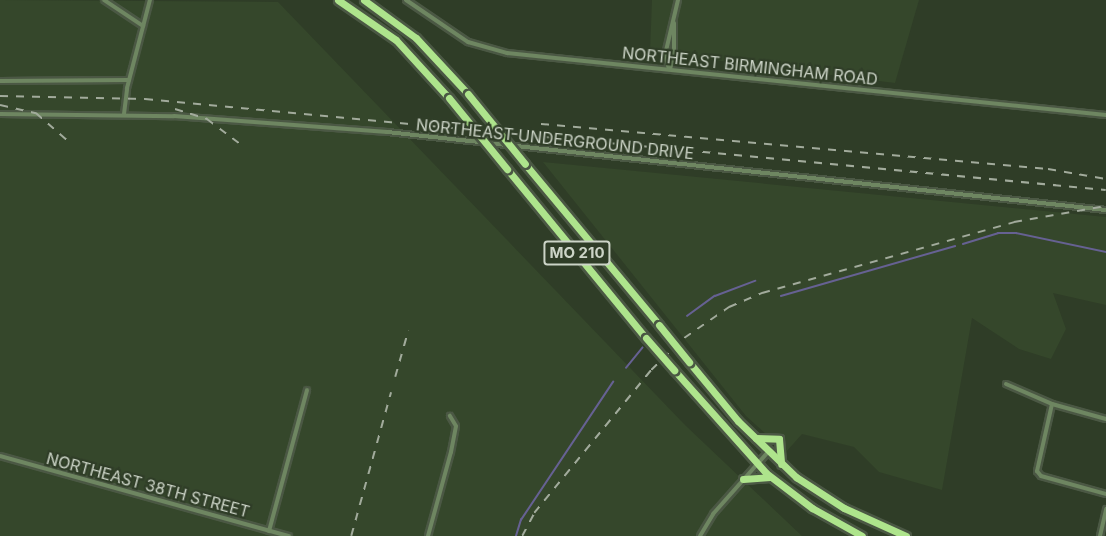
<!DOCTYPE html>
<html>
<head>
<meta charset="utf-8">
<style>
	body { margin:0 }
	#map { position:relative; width:1106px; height:536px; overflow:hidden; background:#2f3d27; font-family:Inter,sans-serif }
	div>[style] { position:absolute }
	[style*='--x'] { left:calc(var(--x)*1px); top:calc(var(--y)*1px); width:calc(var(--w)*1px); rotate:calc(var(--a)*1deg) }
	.built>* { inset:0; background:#35472b }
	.stream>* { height:1.5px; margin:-0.75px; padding:0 0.75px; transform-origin:0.75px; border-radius:0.75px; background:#666193 }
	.roads { filter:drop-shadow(2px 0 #4b5844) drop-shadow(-2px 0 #4b5844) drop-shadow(0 2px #4b5844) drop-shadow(0 -2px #4b5844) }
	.minor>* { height:4px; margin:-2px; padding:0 2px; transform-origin:2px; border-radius:2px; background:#6e8661 }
	.trunk>* { height:7px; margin:-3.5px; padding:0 3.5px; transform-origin:3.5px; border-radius:3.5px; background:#aee48c }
	.rail>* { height:1.5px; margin-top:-0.75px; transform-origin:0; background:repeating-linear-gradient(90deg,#a2ab9c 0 8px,transparent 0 16px) }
	.bridges { filter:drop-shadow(2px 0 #4b5844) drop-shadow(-2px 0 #4b5844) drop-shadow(0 2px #4b5844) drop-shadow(0 -2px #4b5844) }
	.trunk-bridge>* { height:7px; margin:-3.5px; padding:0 3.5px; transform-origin:3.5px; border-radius:3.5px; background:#aee48c }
	span { translate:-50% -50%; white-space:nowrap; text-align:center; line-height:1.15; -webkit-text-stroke:4.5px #2f3d27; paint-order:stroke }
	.shield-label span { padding:2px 4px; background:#2f3d27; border:2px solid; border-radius:4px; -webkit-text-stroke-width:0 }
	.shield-label { font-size:15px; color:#ccd4c7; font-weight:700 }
	.street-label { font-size:16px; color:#ccd4c7 }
</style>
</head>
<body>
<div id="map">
	<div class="built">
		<div style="clip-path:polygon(0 0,278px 2px,685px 425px,802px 536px,0 536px)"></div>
		<div style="clip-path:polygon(652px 0,919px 0,895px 83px,650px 52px)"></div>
		<div style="clip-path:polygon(543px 162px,1106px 217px,1106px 305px,1053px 293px,1066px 329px,1051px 359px,1019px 349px,972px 318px,942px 490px,879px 472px,854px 447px,802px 434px,786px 452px,746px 416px)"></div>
	</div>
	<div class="stream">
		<div style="--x:963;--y:244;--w:37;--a:-17"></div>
		<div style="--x:998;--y:233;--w:18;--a:0"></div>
		<div style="--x:1016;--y:233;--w:92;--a:11.9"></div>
		<div style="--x:781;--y:296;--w:181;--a:-16"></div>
		<div style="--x:687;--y:316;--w:34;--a:-36"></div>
		<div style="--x:715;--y:296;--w:43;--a:-20.6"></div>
		<div style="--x:626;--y:368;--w:26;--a:-51"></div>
		<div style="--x:516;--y:536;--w:17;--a:-73"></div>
		<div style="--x:521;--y:520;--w:166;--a:-56.3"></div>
	</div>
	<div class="roads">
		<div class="minor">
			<div style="--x:104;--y:0;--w:47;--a:33.7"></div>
			<div style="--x:406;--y:0;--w:75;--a:34.1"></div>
			<div style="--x:468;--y:42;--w:41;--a:15.8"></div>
			<div style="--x:507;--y:53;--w:602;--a:5.91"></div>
			<div style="--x:669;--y:69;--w:15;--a:-106"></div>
			<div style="--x:665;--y:55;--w:57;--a:-76.7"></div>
			<div style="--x:670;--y:69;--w:16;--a:-75"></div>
			<div style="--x:674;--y:54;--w:31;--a:-90"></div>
			<div style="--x:0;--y:81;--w:129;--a:-0.4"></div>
			<div style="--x:0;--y:114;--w:174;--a:0.7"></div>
			<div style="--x:174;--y:116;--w:214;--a:4.3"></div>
			<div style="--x:387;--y:132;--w:723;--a:6.19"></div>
			<div style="--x:124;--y:114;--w:26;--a:-83"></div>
			<div style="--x:127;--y:88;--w:91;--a:-75.4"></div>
			<div style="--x:1006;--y:384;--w:50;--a:23.5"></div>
			<div style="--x:1052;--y:404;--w:56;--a:15.5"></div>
			<div style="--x:1052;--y:404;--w:69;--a:102.6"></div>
			<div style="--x:1037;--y:471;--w:6;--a:51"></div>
			<div style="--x:1041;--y:476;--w:67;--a:15.5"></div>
			<div style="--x:0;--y:456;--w:300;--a:15.5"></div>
			<div style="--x:269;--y:531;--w:146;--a:-74.9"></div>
			<div style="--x:428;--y:536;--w:87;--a:-74.7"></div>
			<div style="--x:451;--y:452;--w:26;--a:-79"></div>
			<div style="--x:456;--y:426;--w:12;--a:-121"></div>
			<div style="--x:700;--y:536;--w:26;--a:-59"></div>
			<div style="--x:713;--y:514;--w:83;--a:-48.4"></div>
			<div style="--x:1100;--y:536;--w:28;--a:-77"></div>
		</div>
		<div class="trunk">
			<div style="--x:338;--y:0;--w:70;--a:34.6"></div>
			<div style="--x:396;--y:40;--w:79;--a:47.6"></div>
			<div style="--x:364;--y:0;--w:64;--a:36.2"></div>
			<div style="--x:416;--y:38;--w:76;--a:47.1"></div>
			<div style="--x:525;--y:164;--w:209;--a:50.2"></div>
			<div style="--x:507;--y:169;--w:219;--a:50.6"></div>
			<div style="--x:689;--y:362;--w:77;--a:50.3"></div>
			<div style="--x:738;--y:421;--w:81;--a:44"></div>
			<div style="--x:796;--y:477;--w:57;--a:32.9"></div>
			<div style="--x:844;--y:508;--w:68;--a:24.3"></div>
			<div style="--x:674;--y:370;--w:138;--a:48.2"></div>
			<div style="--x:766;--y:473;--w:58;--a:37.3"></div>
			<div style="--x:812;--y:508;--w:57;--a:29.2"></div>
			<div style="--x:756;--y:438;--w:23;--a:2"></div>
			<div style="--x:779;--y:439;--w:25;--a:85"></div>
			<div style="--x:743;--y:479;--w:27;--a:-4"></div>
		</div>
	</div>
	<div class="rail">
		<div style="--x:0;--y:96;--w:145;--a:1.2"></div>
		<div style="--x:145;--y:99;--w:965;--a:5.41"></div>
		<div style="--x:0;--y:105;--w:37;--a:13"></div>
		<div style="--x:36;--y:113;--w:43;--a:41.2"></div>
		<div style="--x:175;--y:109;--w:34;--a:17"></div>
		<div style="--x:207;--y:119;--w:40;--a:37"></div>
		<div style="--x:541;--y:124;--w:509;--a:5.07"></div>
		<div style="--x:1048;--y:169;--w:59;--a:9.8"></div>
		<div style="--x:395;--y:377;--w:48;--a:-74.2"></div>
		<div style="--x:351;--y:536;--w:149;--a:-74.5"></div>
		<div style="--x:522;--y:536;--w:26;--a:-62"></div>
		<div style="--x:534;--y:513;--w:185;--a:-50.7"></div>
		<div style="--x:651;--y:370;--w:46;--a:-44.1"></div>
		<div style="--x:684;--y:338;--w:55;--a:-34.6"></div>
		<div style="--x:729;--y:307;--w:36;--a:-23"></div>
		<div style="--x:762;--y:293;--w:262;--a:-15.7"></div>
		<div style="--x:1014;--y:222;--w:93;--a:-9.9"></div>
	</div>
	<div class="bridges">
		<div class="trunk-bridge">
			<div style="--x:468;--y:94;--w:90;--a:50.8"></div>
			<div style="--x:449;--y:98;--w:92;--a:50.8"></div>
			<div style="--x:659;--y:325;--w:48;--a:51"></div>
			<div style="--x:646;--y:338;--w:43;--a:48.8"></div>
		</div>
	</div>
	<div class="shield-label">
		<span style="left:577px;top:253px">MO 210</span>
	</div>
	<div class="street-label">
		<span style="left:750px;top:66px;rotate:6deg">NORTHEAST BIRMINGHAM ROAD</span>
		<span style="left:555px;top:139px;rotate:6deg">NORTHEAST UNDERGROUND DRIVE</span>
		<span style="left:148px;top:485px;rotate:15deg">NORTHEAST 38TH STREET</span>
	</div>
</div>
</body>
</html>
